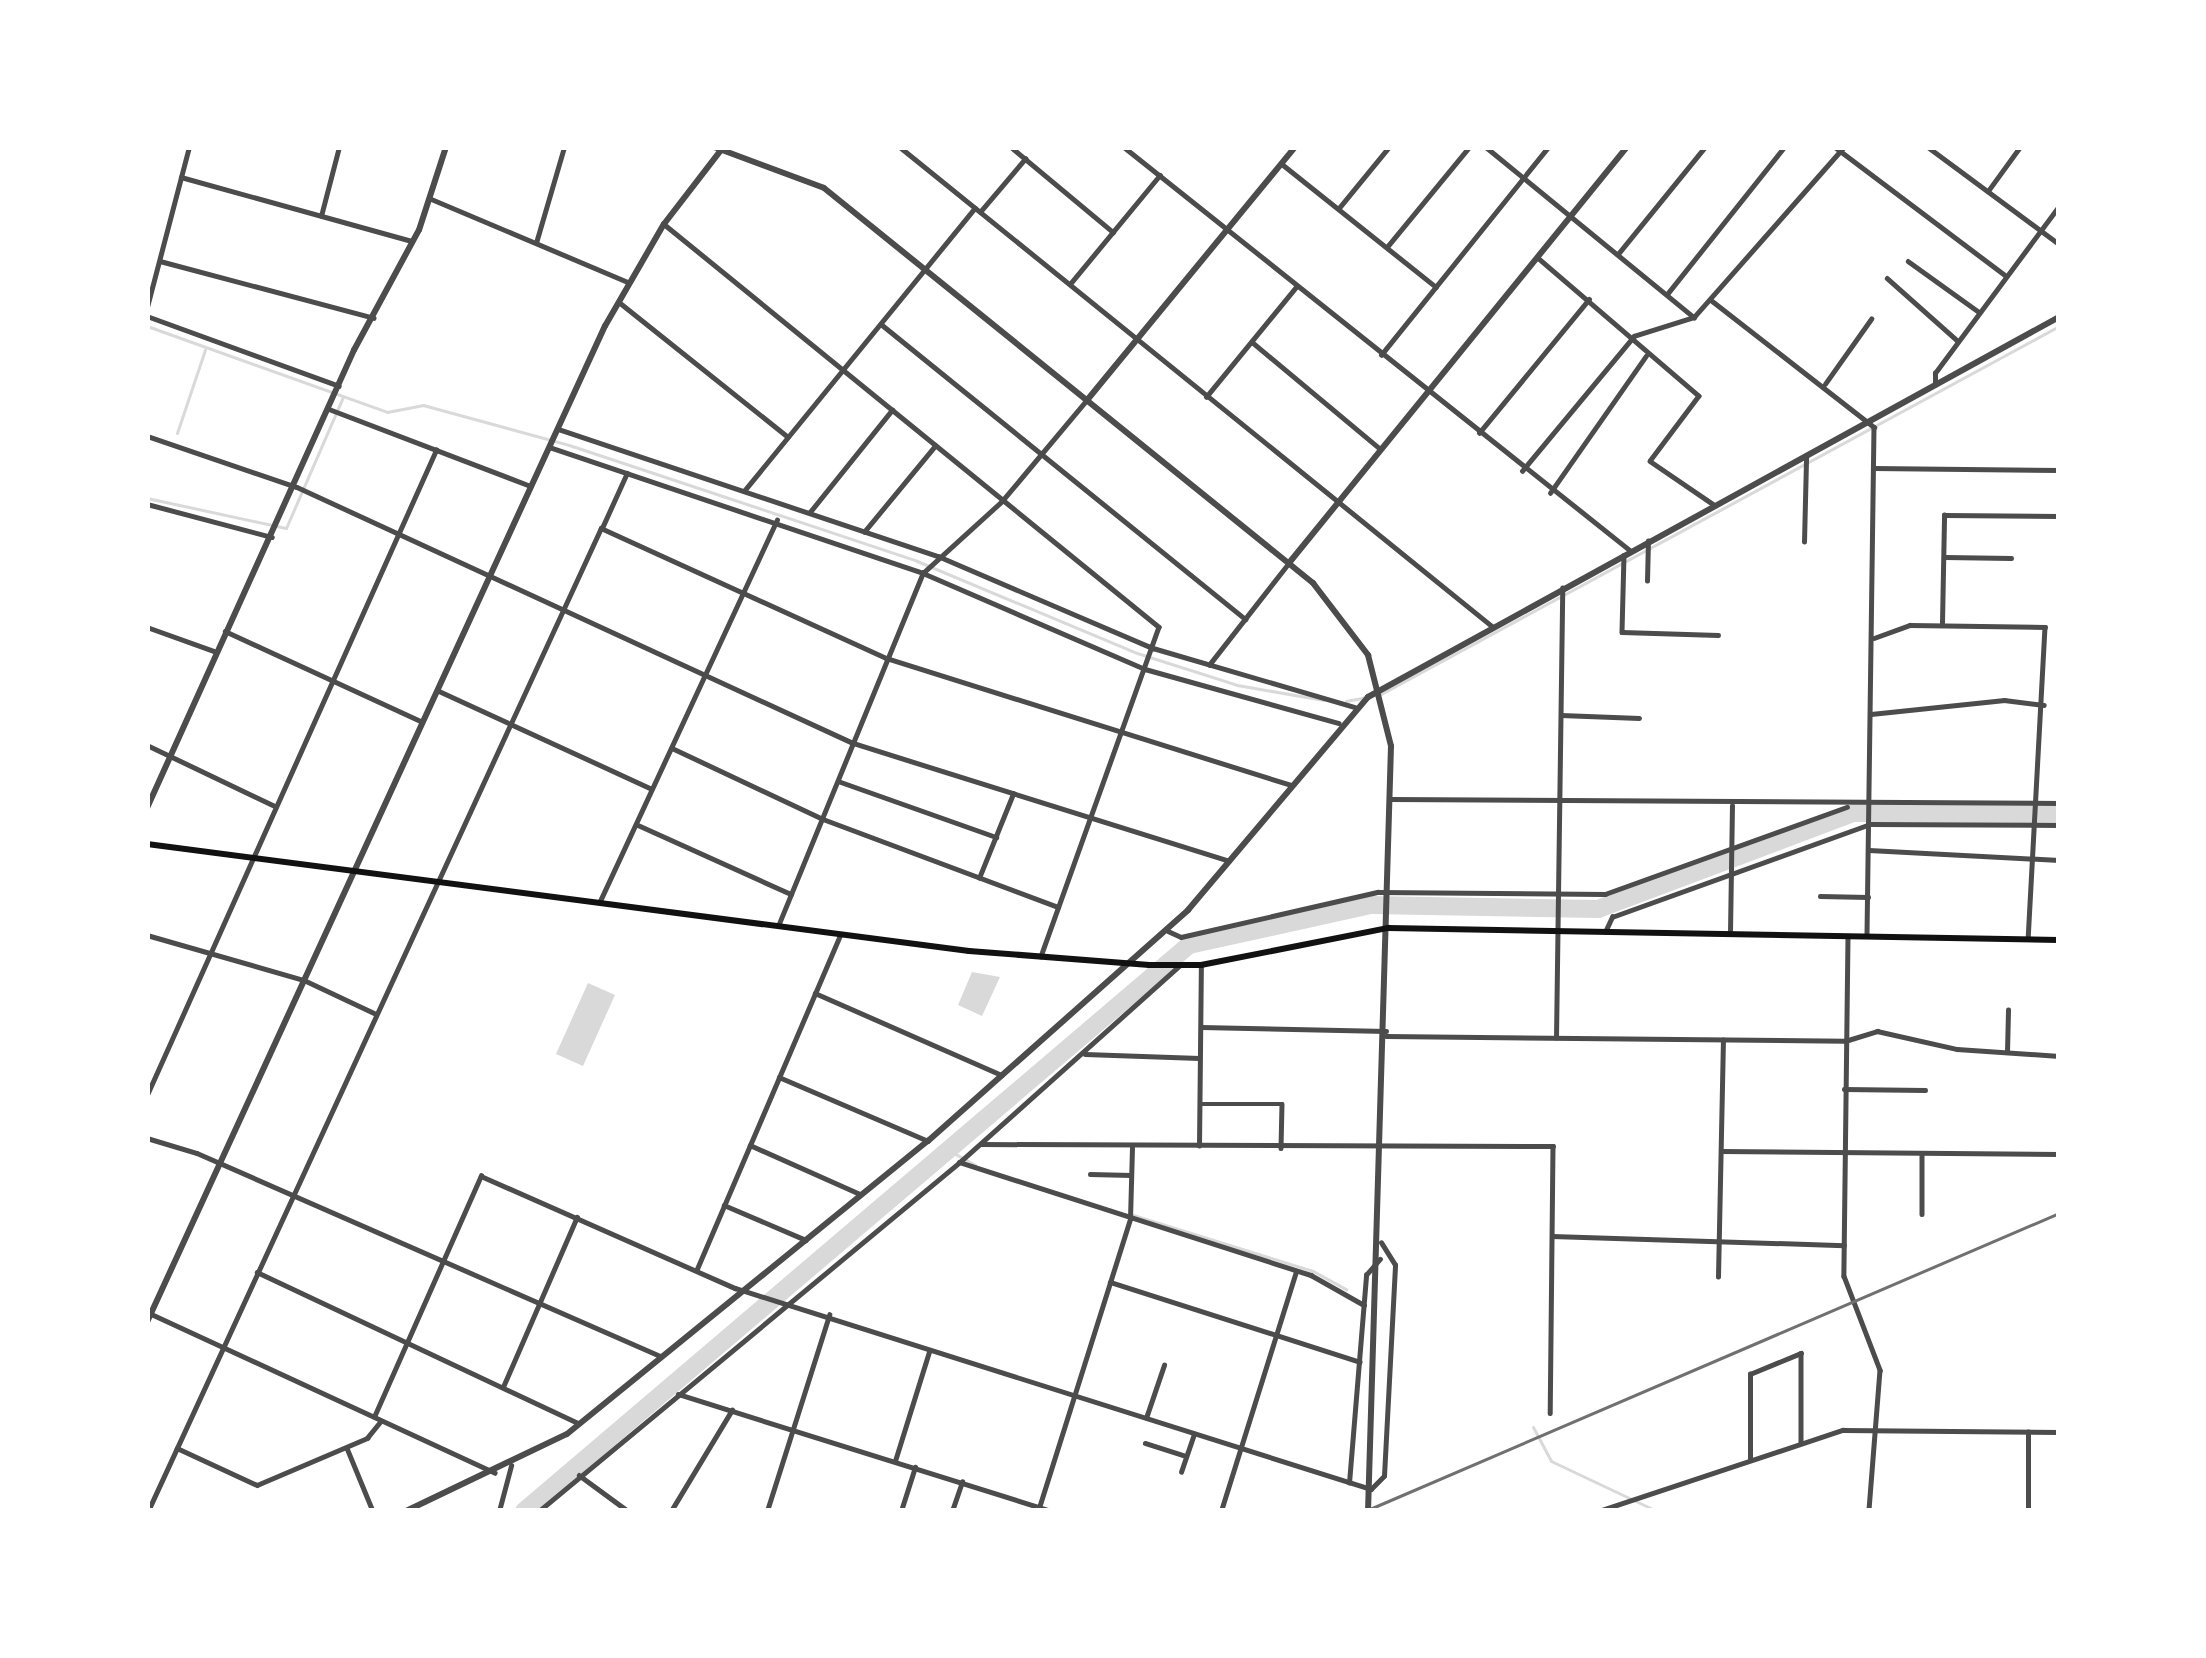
<!DOCTYPE html>
<html>
<head>
<meta charset="utf-8">
<style>
	body { margin:0 }
	#map { position:relative; width:2206px; height:1658px; overflow:hidden; background:#fff; font-family:"Nunito Sans",sans-serif }
	div>[style] { position:absolute }
	[style*='--x'] { left:calc(var(--x)*1px); top:calc(var(--y)*1px); width:calc(var(--w)*1px); rotate:calc(var(--a)*1deg) }
	.water>* { inset:0; background:#d9d9d9 }
	.stream>* { height:3px; margin:-1.5px; padding:0 1.5px; transform-origin:1.5px; border-radius:1.5px; background:#d9d9d9 }
	.river>* { height:18px; margin:-9px; padding:0 9px; transform-origin:9px; border-radius:9px; background:#d9d9d9 }
	.minor>* { height:4.5px; margin:-2.25px; padding:0 2.25px; transform-origin:2.25px; border-radius:2.25px; background:#4c4c4c }
	.tertiary>* { height:6px; margin:-3px; padding:0 3px; transform-origin:3px; border-radius:3px; background:#4c4c4c }
	.secondary>* { height:6px; margin:-3px; padding:0 3px; transform-origin:3px; border-radius:3px; background:#111 }
	.rail>* { height:3px; margin:-1.5px; padding:0 1.5px; transform-origin:1.5px; border-radius:1.5px; background:#707070 }
	span { translate:-50% -50%; white-space:nowrap; text-align:center; line-height:1.15; -webkit-text-stroke:10px #fff; paint-order:stroke }
	.frame { position:absolute; inset:0; border:150px solid #fff; pointer-events:none }
</style>
</head>
<body>
<div id="map">
	<div class="water">
		<div style="clip-path:polygon(972px 972px,1000px 977px,982px 1016px,958px 1005px)"></div>
		<div style="clip-path:polygon(588px 983px,615px 995px,583px 1066px,556px 1054px)"></div>
	</div>
	<div class="stream">
		<div style="--x:147;--y:326;--w:255;--a:19.7"></div>
		<div style="--x:387;--y:412;--w:37;--a:-11"></div>
		<div style="--x:423;--y:405;--w:151;--a:15.3"></div>
		<div style="--x:569;--y:445;--w:367;--a:18.4"></div>
		<div style="--x:917;--y:561;--w:238;--a:22.7"></div>
		<div style="--x:1137;--y:653;--w:105;--a:17.7"></div>
		<div style="--x:1237;--y:685;--w:88;--a:9.8"></div>
		<div style="--x:177;--y:433;--w:88;--a:-71.4"></div>
		<div style="--x:147;--y:498;--w:142;--a:12.2"></div>
		<div style="--x:286;--y:528;--w:143;--a:-66.5"></div>
		<div style="--x:1381;--y:694;--w:771;--a:-28.49"></div>
		<div style="--x:1346;--y:701;--w:20;--a:-11"></div>
		<div style="--x:950;--y:1151;--w:29;--a:29"></div>
		<div style="--x:1133;--y:1215;--w:189;--a:17.3"></div>
		<div style="--x:1313;--y:1271;--w:38;--a:29"></div>
		<div style="--x:1533;--y:1427;--w:38;--a:62"></div>
		<div style="--x:1551;--y:1461;--w:117;--a:25.3"></div>
	</div>
	<div class="river">
		<div style="--x:524;--y:1511;--w:873;--a:-40.4"></div>
		<div style="--x:1189;--y:945;--w:186;--a:-12.4"></div>
		<div style="--x:1371;--y:905;--w:227;--a:1"></div>
		<div style="--x:1598;--y:909;--w:273;--a:-20.6"></div>
		<div style="--x:1854;--y:813;--w:205;--a:0.3"></div>
	</div>
	<div class="minor">
		<div style="--x:900;--y:147;--w:762;--a:38.98"></div>
		<div style="--x:1011;--y:147;--w:133;--a:39.8"></div>
		<div style="--x:1124;--y:147;--w:648;--a:38.55"></div>
		<div style="--x:1486;--y:147;--w:269;--a:39.3"></div>
		<div style="--x:1835;--y:147;--w:214;--a:37"></div>
		<div style="--x:1928;--y:147;--w:163;--a:36.5"></div>
		<div style="--x:1282;--y:164;--w:197;--a:38.6"></div>
		<div style="--x:181;--y:177;--w:240;--a:15.5"></div>
		<div style="--x:1988;--y:191;--w:54;--a:-54"></div>
		<div style="--x:429;--y:198;--w:216;--a:22.9"></div>
		<div style="--x:1339;--y:208;--w:79;--a:-50.7"></div>
		<div style="--x:980;--y:212;--w:70;--a:-49.7"></div>
		<div style="--x:321;--y:216;--w:71;--a:-75.4"></div>
		<div style="--x:664;--y:224;--w:638;--a:39.15"></div>
		<div style="--x:1159;--y:627;--w:350;--a:109.7"></div>
		<div style="--x:536;--y:243;--w:100;--a:-73.7"></div>
		<div style="--x:1387;--y:247;--w:129;--a:-50.6"></div>
		<div style="--x:1618;--y:254;--w:138;--a:-50.9"></div>
		<div style="--x:1537;--y:257;--w:213;--a:40.6"></div>
		<div style="--x:1699;--y:396;--w:81;--a:127"></div>
		<div style="--x:1650;--y:461;--w:76;--a:34.3"></div>
		<div style="--x:160;--y:261;--w:221;--a:14.9"></div>
		<div style="--x:1908;--y:261;--w:87;--a:35.7"></div>
		<div style="--x:1887;--y:278;--w:95;--a:41.6"></div>
		<div style="--x:1070;--y:284;--w:141;--a:-50.5"></div>
		<div style="--x:1668;--y:293;--w:186;--a:-51.5"></div>
		<div style="--x:1711;--y:300;--w:207;--a:37.9"></div>
		<div style="--x:1874;--y:427;--w:509;--a:90.79"></div>
		<div style="--x:619;--y:302;--w:216;--a:38.6"></div>
		<div style="--x:147;--y:307;--w:165;--a:-75.3"></div>
		<div style="--x:147;--y:316;--w:204;--a:20"></div>
		<div style="--x:881;--y:324;--w:469;--a:39"></div>
		<div style="--x:1252;--y:342;--w:165;--a:39.8"></div>
		<div style="--x:1381;--y:355;--w:267;--a:-51.2"></div>
		<div style="--x:1825;--y:384;--w:80;--a:-54.7"></div>
		<div style="--x:1935;--y:385;--w:12;--a:-90"></div>
		<div style="--x:1935;--y:373;--w:208;--a:-53.4"></div>
		<div style="--x:1206;--y:397;--w:142;--a:-50.7"></div>
		<div style="--x:329;--y:409;--w:216;--a:20.9"></div>
		<div style="--x:558;--y:429;--w:401;--a:18.5"></div>
		<div style="--x:938;--y:556;--w:234;--a:23.2"></div>
		<div style="--x:1153;--y:648;--w:210;--a:16.3"></div>
		<div style="--x:1479;--y:433;--w:173;--a:-50.6"></div>
		<div style="--x:147;--y:436;--w:158;--a:18.8"></div>
		<div style="--x:297;--y:487;--w:612;--a:24.72"></div>
		<div style="--x:853;--y:743;--w:394;--a:17.4"></div>
		<div style="--x:549;--y:447;--w:395;--a:18.6"></div>
		<div style="--x:923;--y:573;--w:242;--a:23.4"></div>
		<div style="--x:1145;--y:669;--w:201;--a:15.6"></div>
		<div style="--x:1873;--y:468;--w:186;--a:0.6"></div>
		<div style="--x:1522;--y:471;--w:175;--a:-50.3"></div>
		<div style="--x:1634;--y:336;--w:63;--a:-17.6"></div>
		<div style="--x:1694;--y:317;--w:227;--a:-48.6"></div>
		<div style="--x:744;--y:491;--w:365;--a:-50.8"></div>
		<div style="--x:1550;--y:493;--w:167;--a:-55"></div>
		<div style="--x:147;--y:504;--w:129;--a:14.8"></div>
		<div style="--x:810;--y:512;--w:131;--a:-51.2"></div>
		<div style="--x:602;--y:528;--w:60;--a:-65.6"></div>
		<div style="--x:864;--y:532;--w:112;--a:-50.5"></div>
		<div style="--x:1804;--y:542;--w:84;--a:-88.6"></div>
		<div style="--x:1624;--y:555;--w:77;--a:91.5"></div>
		<div style="--x:1622;--y:632;--w:96;--a:1.8"></div>
		<div style="--x:1945;--y:557;--w:66;--a:0.9"></div>
		<div style="--x:1647;--y:581;--w:40;--a:-88.6"></div>
		<div style="--x:1942;--y:623;--w:108;--a:-88.9"></div>
		<div style="--x:1944;--y:515;--w:115;--a:0.5"></div>
		<div style="--x:147;--y:627;--w:71;--a:19.7"></div>
		<div style="--x:225;--y:631;--w:216;--a:24.7"></div>
		<div style="--x:1874;--y:638;--w:38;--a:-20"></div>
		<div style="--x:1910;--y:625;--w:135;--a:0.8"></div>
		<div style="--x:2045;--y:627;--w:312;--a:93.1"></div>
		<div style="--x:1209;--y:665;--w:127;--a:-52"></div>
		<div style="--x:439;--y:691;--w:234;--a:24.7"></div>
		<div style="--x:1871;--y:714;--w:134;--a:-6"></div>
		<div style="--x:2004;--y:700;--w:40;--a:7.1"></div>
		<div style="--x:1561;--y:715;--w:78;--a:2.2"></div>
		<div style="--x:147;--y:745;--w:140;--a:25.5"></div>
		<div style="--x:672;--y:748;--w:167;--a:25.2"></div>
		<div style="--x:823;--y:819;--w:251;--a:20.5"></div>
		<div style="--x:838;--y:781;--w:168;--a:19.5"></div>
		<div style="--x:1390;--y:799;--w:669;--a:0.34"></div>
		<div style="--x:638;--y:825;--w:168;--a:24.3"></div>
		<div style="--x:1869;--y:850;--w:190;--a:3"></div>
		<div style="--x:979;--y:878;--w:91;--a:-68"></div>
		<div style="--x:1820;--y:896;--w:48;--a:1.2"></div>
		<div style="--x:600;--y:901;--w:420;--a:-65.1"></div>
		<div style="--x:778;--y:926;--w:382;--a:-67.7"></div>
		<div style="--x:923;--y:573;--w:107;--a:-42.3"></div>
		<div style="--x:1002;--y:501;--w:129;--a:-50"></div>
		<div style="--x:1168;--y:931;--w:14;--a:25"></div>
		<div style="--x:1181;--y:937;--w:202;--a:-12.9"></div>
		<div style="--x:1378;--y:892;--w:227;--a:0.5"></div>
		<div style="--x:1605;--y:894;--w:257;--a:-19.8"></div>
		<div style="--x:1605;--y:932;--w:17;--a:-65"></div>
		<div style="--x:1612;--y:917;--w:274;--a:-19.8"></div>
		<div style="--x:1870;--y:824;--w:189;--a:0.3"></div>
		<div style="--x:1730;--y:932;--w:126;--a:-89.1"></div>
		<div style="--x:147;--y:935;--w:163;--a:16"></div>
		<div style="--x:304;--y:980;--w:77;--a:25.2"></div>
		<div style="--x:1848;--y:937;--w:339;--a:90.7"></div>
		<div style="--x:1844;--y:1276;--w:101;--a:69"></div>
		<div style="--x:1880;--y:1370;--w:141;--a:94.5"></div>
		<div style="--x:815;--y:993;--w:204;--a:23.7"></div>
		<div style="--x:1201;--y:1027;--w:185;--a:1.2"></div>
		<div style="--x:1386;--y:1036;--w:459;--a:0.6"></div>
		<div style="--x:1845;--y:1041;--w:34;--a:-17"></div>
		<div style="--x:1877;--y:1031;--w:82;--a:12.7"></div>
		<div style="--x:1957;--y:1049;--w:102;--a:3.9"></div>
		<div style="--x:1556;--y:1038;--w:450;--a:-89.2"></div>
		<div style="--x:2007;--y:1052;--w:42;--a:-88.6"></div>
		<div style="--x:1085;--y:1054;--w:114;--a:2"></div>
		<div style="--x:779;--y:1077;--w:162;--a:23.2"></div>
		<div style="--x:1844;--y:1089;--w:81;--a:0.7"></div>
		<div style="--x:147;--y:1095;--w:707;--a:-65.86"></div>
		<div style="--x:1200;--y:1104;--w:82;--a:0"></div>
		<div style="--x:1282;--y:1104;--w:44;--a:91.3"></div>
		<div style="--x:147;--y:1138;--w:52;--a:16.7"></div>
		<div style="--x:197;--y:1153;--w:506;--a:23.67"></div>
		<div style="--x:981;--y:1144;--w:572;--a:0.2"></div>
		<div style="--x:1553;--y:1146;--w:267;--a:90.6"></div>
		<div style="--x:750;--y:1145;--w:120;--a:24"></div>
		<div style="--x:1199;--y:1146;--w:181;--a:-89.4"></div>
		<div style="--x:1721;--y:1151;--w:338;--a:0.5"></div>
		<div style="--x:1922;--y:1153;--w:61;--a:90"></div>
		<div style="--x:959;--y:1162;--w:370;--a:17.8"></div>
		<div style="--x:1311;--y:1275;--w:61;--a:29.5"></div>
		<div style="--x:1090;--y:1174;--w:41;--a:1.4"></div>
		<div style="--x:724;--y:1205;--w:89;--a:23.1"></div>
		<div style="--x:1552;--y:1236;--w:292;--a:1.8"></div>
		<div style="--x:697;--y:1269;--w:363;--a:-66.8"></div>
		<div style="--x:257;--y:1272;--w:355;--a:25.2"></div>
		<div style="--x:1718;--y:1277;--w:237;--a:-88.8"></div>
		<div style="--x:1110;--y:1282;--w:262;--a:17.7"></div>
		<div style="--x:147;--y:1312;--w:383;--a:24.8"></div>
		<div style="--x:503;--y:1387;--w:185;--a:-66.5"></div>
		<div style="--x:678;--y:1394;--w:392;--a:17.4"></div>
		<div style="--x:374;--y:1417;--w:264;--a:-66.1"></div>
		<div style="--x:481;--y:1176;--w:278;--a:23.8"></div>
		<div style="--x:735;--y:1288;--w:667;--a:17.54"></div>
		<div style="--x:1371;--y:1489;--w:18;--a:-45"></div>
		<div style="--x:1384;--y:1476;--w:211;--a:-87"></div>
		<div style="--x:1395;--y:1265;--w:26;--a:-122"></div>
		<div style="--x:1146;--y:1418;--w:56;--a:-71.2"></div>
		<div style="--x:1145;--y:1443;--w:43;--a:17.6"></div>
		<div style="--x:177;--y:1448;--w:88;--a:24.8"></div>
		<div style="--x:257;--y:1485;--w:120;--a:-23.1"></div>
		<div style="--x:367;--y:1438;--w:21;--a:-51"></div>
		<div style="--x:347;--y:1448;--w:68;--a:67.6"></div>
		<div style="--x:1750;--y:1458;--w:84;--a:-90"></div>
		<div style="--x:1750;--y:1374;--w:55;--a:-22.4"></div>
		<div style="--x:1801;--y:1353;--w:89;--a:90"></div>
		<div style="--x:895;--y:1461;--w:114;--a:-72.7"></div>
		<div style="--x:1181;--y:1472;--w:40;--a:-71.1"></div>
		<div style="--x:579;--y:1475;--w:61;--a:36.3"></div>
		<div style="--x:1349;--y:1483;--w:209;--a:-85.3"></div>
		<div style="--x:1366;--y:1275;--w:21;--a:-49"></div>
		<div style="--x:148;--y:1511;--w:1082;--a:-65.26"></div>
		<div style="--x:601;--y:528;--w:313;--a:24.5"></div>
		<div style="--x:886;--y:658;--w:424;--a:17.4"></div>
		<div style="--x:499;--y:1511;--w:47;--a:-75.1"></div>
		<div style="--x:539;--y:1511;--w:548;--a:-39.67"></div>
		<div style="--x:961;--y:1161;--w:292;--a:-41.8"></div>
		<div style="--x:671;--y:1511;--w:118;--a:-58.9"></div>
		<div style="--x:767;--y:1511;--w:206;--a:-72.4"></div>
		<div style="--x:901;--y:1511;--w:46;--a:-72.3"></div>
		<div style="--x:952;--y:1511;--w:31;--a:-71"></div>
		<div style="--x:1038;--y:1511;--w:306;--a:-72.5"></div>
		<div style="--x:1130;--y:1219;--w:71;--a:-88.4"></div>
		<div style="--x:1221;--y:1511;--w:251;--a:-72.6"></div>
		<div style="--x:1599;--y:1511;--w:257;--a:-18.4"></div>
		<div style="--x:1843;--y:1430;--w:216;--a:0.5"></div>
		<div style="--x:2028;--y:1511;--w:79;--a:-90"></div>
	</div>
	<div class="tertiary">
		<div style="--x:714;--y:147;--w:117;--a:20.4"></div>
		<div style="--x:824;--y:188;--w:629;--a:38.93"></div>
		<div style="--x:1313;--y:583;--w:91;--a:52.6"></div>
		<div style="--x:1368;--y:655;--w:94;--a:75.8"></div>
		<div style="--x:1391;--y:746;--w:765;--a:91.72"></div>
		<div style="--x:1088;--y:399;--w:326;--a:-50.6"></div>
		<div style="--x:1289;--y:563;--w:536;--a:-50.91"></div>
		<div style="--x:147;--y:808;--w:503;--a:-65.68"></div>
		<div style="--x:354;--y:350;--w:136;--a:-61.6"></div>
		<div style="--x:419;--y:230;--w:87;--a:-72"></div>
		<div style="--x:147;--y:1322;--w:1096;--a:-65.31"></div>
		<div style="--x:605;--y:326;--w:118;--a:-60"></div>
		<div style="--x:664;--y:224;--w:93;--a:-52.4"></div>
		<div style="--x:406;--y:1511;--w:178;--a:-25.6"></div>
		<div style="--x:567;--y:1434;--w:465;--a:-39.1"></div>
		<div style="--x:928;--y:1141;--w:348;--a:-41.6"></div>
		<div style="--x:1188;--y:910;--w:279;--a:-49.8"></div>
		<div style="--x:1368;--y:697;--w:789;--a:-28.81"></div>
	</div>
	<div class="secondary">
		<div style="--x:147;--y:844;--w:829;--a:7.42"></div>
		<div style="--x:969;--y:951;--w:181;--a:4.4"></div>
		<div style="--x:1149;--y:965;--w:52;--a:0"></div>
		<div style="--x:1201;--y:965;--w:191;--a:-11.2"></div>
		<div style="--x:1388;--y:928;--w:671;--a:1.02"></div>
	</div>
	<div class="rail">
		<div style="--x:1365;--y:1511;--w:755;--a:-23.24"></div>
	</div>
	<div class="frame"></div>
</div>
</body>
</html>
